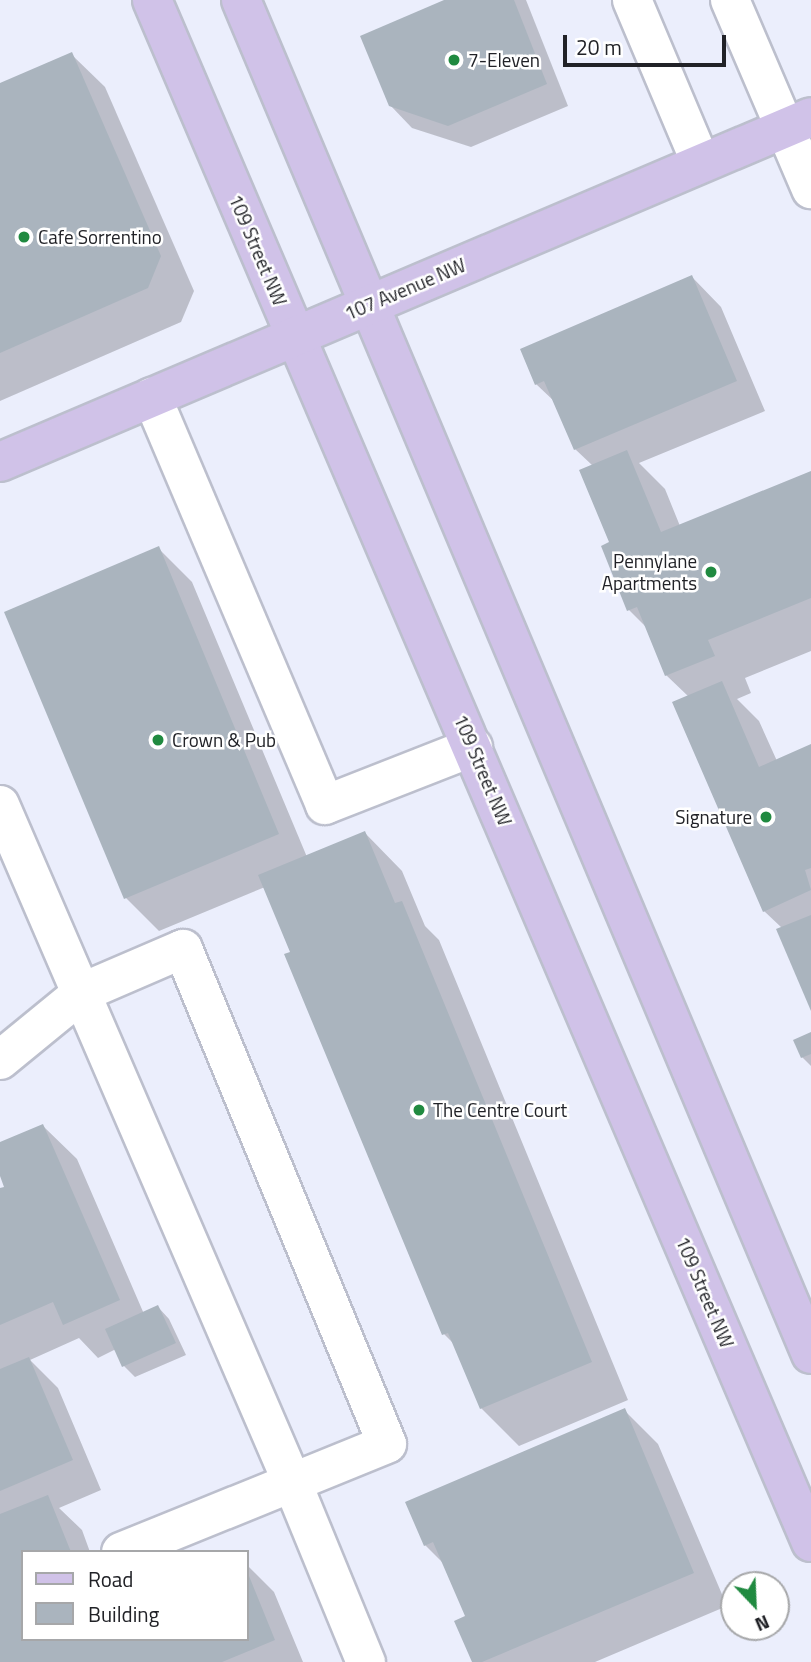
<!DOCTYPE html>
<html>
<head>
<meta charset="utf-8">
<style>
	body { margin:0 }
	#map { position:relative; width:811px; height:1662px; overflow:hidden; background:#ebeefc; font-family:"Titillium Web",sans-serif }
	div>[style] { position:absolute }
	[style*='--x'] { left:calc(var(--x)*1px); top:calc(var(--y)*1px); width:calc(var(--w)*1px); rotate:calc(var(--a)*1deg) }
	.shadow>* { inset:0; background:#0003 }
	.building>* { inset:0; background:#aab4be }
	.roads { filter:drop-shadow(2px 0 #bcbfcd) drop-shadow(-2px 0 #bcbfcd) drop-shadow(0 2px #bcbfcd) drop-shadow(0 -2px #bcbfcd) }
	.minor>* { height:38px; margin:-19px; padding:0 19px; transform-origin:19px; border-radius:19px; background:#fff }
	.major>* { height:38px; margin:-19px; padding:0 19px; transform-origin:19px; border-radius:19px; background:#d0c2e8 }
	.dots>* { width:19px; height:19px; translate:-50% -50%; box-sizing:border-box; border:4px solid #fff; border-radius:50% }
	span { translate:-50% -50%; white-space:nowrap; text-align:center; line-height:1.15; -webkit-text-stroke:5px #fff; paint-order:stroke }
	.poi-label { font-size:19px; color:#212227 }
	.left { translate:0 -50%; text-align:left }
	.right { translate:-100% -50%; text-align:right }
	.street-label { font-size:19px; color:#212227 }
	.legend { position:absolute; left:21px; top:1550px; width:228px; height:91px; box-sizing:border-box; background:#fff; border:2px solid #a6a7a9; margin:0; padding:9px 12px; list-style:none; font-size:21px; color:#212227 }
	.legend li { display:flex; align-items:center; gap:14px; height:35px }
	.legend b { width:35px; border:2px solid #a6a7a9 }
	.north { position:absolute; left:720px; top:1571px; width:70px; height:70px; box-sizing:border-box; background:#fff; border:2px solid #a6a7a9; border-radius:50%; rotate:157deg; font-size:19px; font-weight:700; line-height:28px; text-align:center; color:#212227 }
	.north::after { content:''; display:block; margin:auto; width:24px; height:32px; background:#208a40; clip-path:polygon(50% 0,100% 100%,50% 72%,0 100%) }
	.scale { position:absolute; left:563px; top:35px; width:163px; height:32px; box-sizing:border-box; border:4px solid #212227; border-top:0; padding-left:9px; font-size:21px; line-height:24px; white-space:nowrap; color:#212227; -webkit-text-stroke:5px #fff; paint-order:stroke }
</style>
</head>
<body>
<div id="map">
	<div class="shadow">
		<div style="clip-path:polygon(448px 0,526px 0,568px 106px,471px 147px,412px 128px,390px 105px)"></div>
		<div style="clip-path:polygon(71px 54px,105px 87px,194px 291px,181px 322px,0 401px,0 85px)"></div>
		<div style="clip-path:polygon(692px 277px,721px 307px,765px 411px,639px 463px,665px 489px,680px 526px,811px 473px,811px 651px,745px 678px,751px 693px,737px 699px,759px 721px,777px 761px,811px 746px,811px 1007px,782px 928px,764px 911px,689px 697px,666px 675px,648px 629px,629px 610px,593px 466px,575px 449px,556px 403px,536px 384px)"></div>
		<div style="clip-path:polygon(158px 548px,192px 582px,307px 857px,365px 833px,402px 871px,425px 926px,439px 940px,628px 1400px,519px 1446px,481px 1408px,455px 1345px,444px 1334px,265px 887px,159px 931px,126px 898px)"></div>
		<div style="clip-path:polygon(811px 1034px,811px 1066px,802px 1057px)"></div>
		<div style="clip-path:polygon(43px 1126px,77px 1159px,144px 1314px,158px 1307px,169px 1319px,186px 1355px,135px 1377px,124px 1366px,116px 1349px,98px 1358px,79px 1338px,30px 1360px,58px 1388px,101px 1490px,59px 1508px,82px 1530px,90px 1552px,23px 1552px,23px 1639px,247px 1639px,247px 1565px,274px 1592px,303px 1662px,0 1662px,0 1190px,7px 1187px,0 1172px,0 1144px)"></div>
		<div style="clip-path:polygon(624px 1410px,658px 1444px,727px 1606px,595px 1662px,473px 1662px,467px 1617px,445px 1565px,425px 1545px)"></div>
	</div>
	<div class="building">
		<div style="clip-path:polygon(444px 0,514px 0,547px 84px,448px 126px,389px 106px,360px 36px)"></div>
		<div style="clip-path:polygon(72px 52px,161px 256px,148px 288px,0 353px,0 83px)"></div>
		<div style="clip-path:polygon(692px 275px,737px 381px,574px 450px,544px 381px,535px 385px,520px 349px)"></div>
		<div style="clip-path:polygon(627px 450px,661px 532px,811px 471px,811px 598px,708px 640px,715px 656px,665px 676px,637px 607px,627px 611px,601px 546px,609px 542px,579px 470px)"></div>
		<div style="clip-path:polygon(159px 546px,279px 834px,124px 899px,4px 612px)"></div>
		<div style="clip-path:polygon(722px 681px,759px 767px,811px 744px,811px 868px,805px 870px,811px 890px,763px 912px,672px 702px)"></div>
		<div style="clip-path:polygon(365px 831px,395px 903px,402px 901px,592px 1362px,480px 1409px,448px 1333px,442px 1335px,284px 954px,290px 952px,258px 875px)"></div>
		<div style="clip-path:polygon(811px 915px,811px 1011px,776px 929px)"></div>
		<div style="clip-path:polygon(811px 1032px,811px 1054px,801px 1058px,793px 1040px)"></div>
		<div style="clip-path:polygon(43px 1124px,120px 1300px,63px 1325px,53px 1302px,0 1325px,0 1188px,4px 1187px,0 1176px,0 1142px)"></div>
		<div style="clip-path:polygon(158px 1305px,176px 1343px,122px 1367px,105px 1329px)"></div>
		<div style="clip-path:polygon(29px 1357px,73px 1460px,0 1491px,0 1369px)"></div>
		<div style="clip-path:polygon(625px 1408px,694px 1573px,482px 1662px,472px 1662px,454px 1621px,465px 1616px,433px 1542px,424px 1546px,405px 1502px)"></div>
		<div style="clip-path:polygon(48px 1495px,71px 1552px,23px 1552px,23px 1639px,247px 1639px,247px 1571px,275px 1640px,222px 1662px,0 1662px,0 1514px)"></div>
	</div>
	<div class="roads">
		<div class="minor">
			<div style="--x:632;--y:0;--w:177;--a:67.1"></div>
			<div style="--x:730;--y:0;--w:206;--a:66.8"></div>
			<div style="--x:152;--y:397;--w:443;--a:67"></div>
			<div style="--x:325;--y:805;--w:159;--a:-21.4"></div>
			<div style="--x:0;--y:805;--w:737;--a:66.67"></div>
			<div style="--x:292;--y:1482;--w:195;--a:67.7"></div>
			<div style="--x:0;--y:1060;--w:107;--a:-39.3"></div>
			<div style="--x:83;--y:992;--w:109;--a:-23.3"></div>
			<div style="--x:183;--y:949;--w:535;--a:67.6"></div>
			<div style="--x:387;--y:1444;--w:287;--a:157.9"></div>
		</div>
		<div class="major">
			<div style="--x:152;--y:0;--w:1677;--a:66.86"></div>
			<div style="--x:241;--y:0;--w:1469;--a:67.17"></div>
			<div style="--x:0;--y:462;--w:881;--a:-23.04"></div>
		</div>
	</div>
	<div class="dots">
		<div style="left:454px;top:60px;background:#208a40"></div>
		<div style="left:24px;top:237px;background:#208a40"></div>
		<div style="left:711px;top:572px;background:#208a40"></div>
		<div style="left:158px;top:740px;background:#208a40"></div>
		<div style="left:766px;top:817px;background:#208a40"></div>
		<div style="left:419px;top:1110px;background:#208a40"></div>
	</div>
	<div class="poi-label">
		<span class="left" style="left:468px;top:60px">7-Eleven</span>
		<span class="left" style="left:38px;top:237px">Cafe Sorrentino</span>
		<span class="right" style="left:697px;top:572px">Pennylane<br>Apartments</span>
		<span class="left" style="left:172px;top:740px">Crown &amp; Pub</span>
		<span class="right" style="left:752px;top:817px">Signature</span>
		<span class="left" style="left:433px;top:1110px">The Centre Court</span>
	</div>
	<div class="street-label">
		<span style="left:258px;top:250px;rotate:67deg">109 Street NW</span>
		<span style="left:405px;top:289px;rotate:-23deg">107 Avenue NW</span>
		<span style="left:483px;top:770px;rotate:67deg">109 Street NW</span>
		<span style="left:705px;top:1292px;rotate:67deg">109 Street NW</span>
	</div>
	<ul class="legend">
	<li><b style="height:9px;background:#d0c2e8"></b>Road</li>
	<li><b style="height:19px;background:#aab4be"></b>Building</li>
	</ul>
	<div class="north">N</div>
	<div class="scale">20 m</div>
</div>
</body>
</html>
